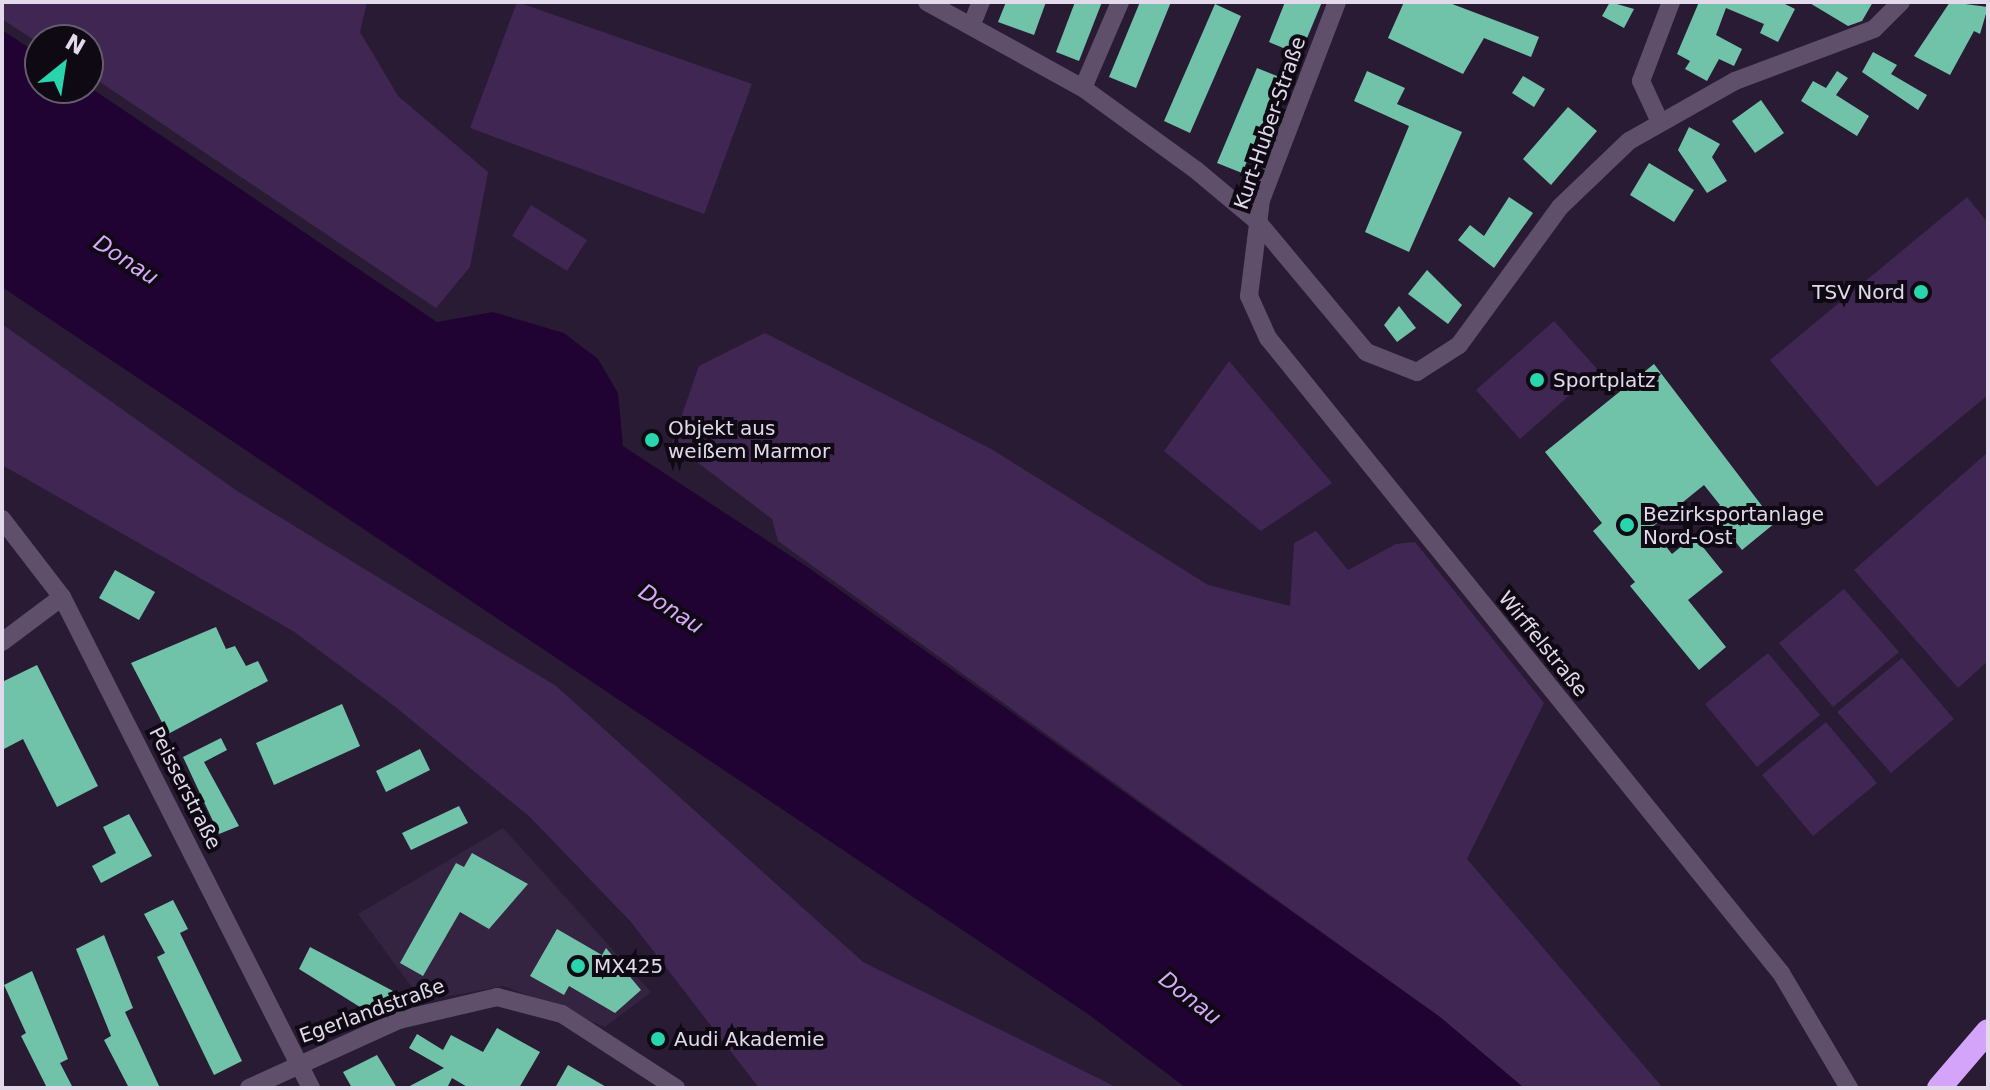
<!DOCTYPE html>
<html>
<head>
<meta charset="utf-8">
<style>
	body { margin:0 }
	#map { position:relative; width:1990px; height:1090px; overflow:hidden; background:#2a1b34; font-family:"DejaVu Sans",sans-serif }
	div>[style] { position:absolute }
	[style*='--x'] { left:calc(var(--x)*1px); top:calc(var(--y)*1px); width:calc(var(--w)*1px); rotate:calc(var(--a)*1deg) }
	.built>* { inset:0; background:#352342 }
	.green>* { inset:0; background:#402652 }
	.water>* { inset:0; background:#200332 }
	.building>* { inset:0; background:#70c3a9 }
	.minor>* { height:18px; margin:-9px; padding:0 9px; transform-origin:9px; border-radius:9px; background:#5f4f6b }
	.highway>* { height:24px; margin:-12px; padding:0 12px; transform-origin:12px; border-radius:12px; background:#d4a4fa }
	.dots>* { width:22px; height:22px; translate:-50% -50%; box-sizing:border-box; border:4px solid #0f0914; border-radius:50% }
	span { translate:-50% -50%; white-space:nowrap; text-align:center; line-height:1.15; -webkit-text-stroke:8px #0f0914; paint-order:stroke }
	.street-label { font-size:20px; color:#e2d9ea }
	.poi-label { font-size:20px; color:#e2d9ea }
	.right { translate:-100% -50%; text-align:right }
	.left { translate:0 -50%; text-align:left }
	.water-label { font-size:22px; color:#d6a9f9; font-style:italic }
	.frame { position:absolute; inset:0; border:4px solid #e2d9ea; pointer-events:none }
	.north { position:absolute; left:24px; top:24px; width:80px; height:80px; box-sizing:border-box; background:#0f0914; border:2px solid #635c6a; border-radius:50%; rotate:30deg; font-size:22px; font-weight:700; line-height:32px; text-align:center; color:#e2d9ea }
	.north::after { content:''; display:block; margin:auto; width:28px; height:36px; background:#29d5ad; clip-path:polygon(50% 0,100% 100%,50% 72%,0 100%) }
</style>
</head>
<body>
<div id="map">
	<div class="built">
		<div style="clip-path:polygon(503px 828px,651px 992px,605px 1027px,504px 986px,422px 1001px,358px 914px)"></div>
	</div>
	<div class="green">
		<div style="clip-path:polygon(2px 2px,367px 2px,360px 32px,398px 96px,488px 172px,470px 267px,436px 308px,88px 74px,88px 40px,40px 44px,2px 19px)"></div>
		<div style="clip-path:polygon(517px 2px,752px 84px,704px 214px,470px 128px)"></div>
		<div style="clip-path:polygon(1967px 197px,1988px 223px,1988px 395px,1877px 487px,1770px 360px)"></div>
		<div style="clip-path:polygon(531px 205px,587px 240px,567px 271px,512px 236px)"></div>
		<div style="clip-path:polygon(1554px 321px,1598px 370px,1520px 439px,1476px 390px)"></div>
		<div style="clip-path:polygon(2px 324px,237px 491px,556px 686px,863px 962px,1118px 1088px,759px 1088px,631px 922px,530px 817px,393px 705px,293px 631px,2px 465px)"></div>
		<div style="clip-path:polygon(765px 333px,993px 450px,1208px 585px,1290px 606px,1294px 543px,1316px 531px,1348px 570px,1396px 544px,1415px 542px,1544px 703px,1467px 859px,1663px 1088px,1524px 1088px,1440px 1017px,778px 541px,772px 519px,672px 443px,699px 366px)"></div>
		<div style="clip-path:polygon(1229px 361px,1332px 483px,1261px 531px,1164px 451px)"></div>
		<div style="clip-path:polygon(1988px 452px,1988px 661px,1958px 688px,1854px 570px)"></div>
		<div style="clip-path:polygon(1844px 589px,1899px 652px,1833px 707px,1779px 643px)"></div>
		<div style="clip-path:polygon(1768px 653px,1820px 715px,1757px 767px,1705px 704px)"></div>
		<div style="clip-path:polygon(1902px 658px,1954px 719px,1891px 773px,1837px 712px)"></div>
		<div style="clip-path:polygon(1826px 722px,1877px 783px,1813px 836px,1762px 775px)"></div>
	</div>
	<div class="water">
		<div style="clip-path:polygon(2px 30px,40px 55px,40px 88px,88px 86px,437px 322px,493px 312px,564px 333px,598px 359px,618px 393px,623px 446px,806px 566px,1440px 1017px,1524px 1088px,1186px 1088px,1088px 1014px,2px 287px)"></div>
	</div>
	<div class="building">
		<div style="clip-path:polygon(1006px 2px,1046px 2px,1034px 35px,998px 22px)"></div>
		<div style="clip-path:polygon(1075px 2px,1102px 2px,1079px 61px,1056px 52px)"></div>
		<div style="clip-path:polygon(1140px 2px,1171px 2px,1136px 88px,1109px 77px)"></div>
		<div style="clip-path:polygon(1285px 2px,1322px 2px,1300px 55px,1269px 42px)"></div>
		<div style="clip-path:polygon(1404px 2px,1447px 2px,1539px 37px,1531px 57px,1484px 38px,1463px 74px,1388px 38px)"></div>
		<div style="clip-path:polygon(1610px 2px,1634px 9px,1624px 28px,1602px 16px)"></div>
		<div style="clip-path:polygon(1699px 2px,1781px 2px,1795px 9px,1778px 42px,1760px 33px,1764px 24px,1726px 8px,1716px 35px,1742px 49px,1734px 66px,1719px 59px,1707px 81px,1685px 69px,1690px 61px,1677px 54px)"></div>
		<div style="clip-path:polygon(1808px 2px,1873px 2px,1862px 21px,1848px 26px)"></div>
		<div style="clip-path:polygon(1950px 2px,1988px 7px,1980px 34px,1974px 31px,1950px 75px,1914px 56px)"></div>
		<div style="clip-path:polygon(1215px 4px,1241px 16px,1190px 133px,1164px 121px)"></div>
		<div style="clip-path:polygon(1873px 52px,1897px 65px,1891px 74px,1927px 95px,1918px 110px,1862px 72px)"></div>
		<div style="clip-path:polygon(1257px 68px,1282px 78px,1242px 173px,1217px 163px)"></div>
		<div style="clip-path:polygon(1367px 71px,1405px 88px,1397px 104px,1462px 132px,1409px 252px,1365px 232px,1409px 126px,1354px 101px)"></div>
		<div style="clip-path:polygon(1837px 71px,1848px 78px,1836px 95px,1869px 116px,1857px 136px,1801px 101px,1813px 81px,1826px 88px)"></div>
		<div style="clip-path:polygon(1523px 76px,1545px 89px,1534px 107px,1512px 93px)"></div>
		<div style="clip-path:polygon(1761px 100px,1784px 133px,1755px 153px,1732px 121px)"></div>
		<div style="clip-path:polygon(1568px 107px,1597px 131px,1551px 185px,1523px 159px)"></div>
		<div style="clip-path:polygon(1689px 127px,1720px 144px,1712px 157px,1727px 181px,1707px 193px,1678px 150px)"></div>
		<div style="clip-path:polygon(1649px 163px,1694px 190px,1674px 222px,1630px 195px)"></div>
		<div style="clip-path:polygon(1509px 197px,1533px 213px,1494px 268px,1458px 240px,1470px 225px,1484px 236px)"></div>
		<div style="clip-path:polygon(1427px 270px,1462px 305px,1448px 324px,1408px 294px)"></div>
		<div style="clip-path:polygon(1399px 306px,1416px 328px,1397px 342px,1384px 325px)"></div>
		<div style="clip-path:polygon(1654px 364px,1775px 523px,1742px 550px,1712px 512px,1720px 505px,1704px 485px,1651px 528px,1672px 554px,1694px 536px,1723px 572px,1688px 600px,1726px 647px,1699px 670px,1630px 586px,1635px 582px,1593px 531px,1602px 523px,1545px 452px)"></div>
		<div style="clip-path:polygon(115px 570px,155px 592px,139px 620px,99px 598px)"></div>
		<div style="clip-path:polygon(216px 627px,226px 649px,235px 646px,246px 666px,258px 661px,268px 681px,168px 734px,131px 663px)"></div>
		<div style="clip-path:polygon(37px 665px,98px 786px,57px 807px,23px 739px,2px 750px,2px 682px)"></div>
		<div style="clip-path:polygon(342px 704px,360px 746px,274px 785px,256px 743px)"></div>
		<div style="clip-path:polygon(221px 738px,227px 750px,204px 762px,239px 826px,219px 834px,183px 757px)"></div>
		<div style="clip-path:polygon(420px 749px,430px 770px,386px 792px,376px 771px)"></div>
		<div style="clip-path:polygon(459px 806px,468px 823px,411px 850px,402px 833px)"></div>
		<div style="clip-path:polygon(129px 814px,152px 856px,101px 883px,92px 866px,116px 853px,103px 827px)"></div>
		<div style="clip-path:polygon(472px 853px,528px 884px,489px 929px,460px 912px,423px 976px,400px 963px,456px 863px,464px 867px)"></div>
		<div style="clip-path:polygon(173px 900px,188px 929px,180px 933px,242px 1061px,214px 1075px,157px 957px,165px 953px,144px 914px)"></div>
		<div style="clip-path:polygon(557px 929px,602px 955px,606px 948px,641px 990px,615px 1013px,569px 986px,564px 995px,530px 976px)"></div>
		<div style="clip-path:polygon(104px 935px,133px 1008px,125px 1012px,160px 1088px,129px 1088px,104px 1040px,111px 1036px,76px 949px)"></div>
		<div style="clip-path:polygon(310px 947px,393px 991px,376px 1017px,299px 969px)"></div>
		<div style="clip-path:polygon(32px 971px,68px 1059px,60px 1063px,73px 1088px,47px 1088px,21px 1036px,26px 1033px,4px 985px)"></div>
		<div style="clip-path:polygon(497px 1028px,540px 1052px,519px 1088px,469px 1088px,452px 1078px,447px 1088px,406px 1088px,444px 1068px,409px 1048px,417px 1034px,443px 1050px,451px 1035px,483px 1052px)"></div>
		<div style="clip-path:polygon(377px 1055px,397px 1088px,352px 1088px,343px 1072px)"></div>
		<div style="clip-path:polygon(568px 1065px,608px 1088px,555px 1088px)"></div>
	</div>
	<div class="minor">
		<div style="--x:927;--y:2;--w:178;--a:28.9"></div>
		<div style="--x:1083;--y:88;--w:140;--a:36"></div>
		<div style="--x:1196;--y:170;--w:80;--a:39.9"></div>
		<div style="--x:1257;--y:221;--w:170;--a:50.2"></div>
		<div style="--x:1366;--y:352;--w:55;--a:21.4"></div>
		<div style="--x:1417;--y:372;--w:50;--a:-32.7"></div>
		<div style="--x:1459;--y:345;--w:171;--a:-53.8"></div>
		<div style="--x:1560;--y:207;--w:95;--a:-43.7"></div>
		<div style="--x:1629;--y:141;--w:122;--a:-29.5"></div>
		<div style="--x:1735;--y:81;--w:148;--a:-20.5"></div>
		<div style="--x:1874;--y:29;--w:38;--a:-45"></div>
		<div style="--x:1337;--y:2;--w:212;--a:111"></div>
		<div style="--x:1261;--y:200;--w:97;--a:97.1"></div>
		<div style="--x:1249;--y:296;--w:46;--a:65.7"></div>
		<div style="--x:1268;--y:338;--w:816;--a:51.07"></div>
		<div style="--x:1781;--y:973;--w:134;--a:59.4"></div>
		<div style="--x:972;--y:24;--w:24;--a:-68"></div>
		<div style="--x:1083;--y:88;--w:94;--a:-66.7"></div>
		<div style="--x:1659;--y:120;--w:43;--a:-114.8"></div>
		<div style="--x:1641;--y:81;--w:85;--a:-69.2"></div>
		<div style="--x:2;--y:519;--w:98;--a:52.4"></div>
		<div style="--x:62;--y:597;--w:551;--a:63.11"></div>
		<div style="--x:2;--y:642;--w:75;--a:-36.9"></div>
		<div style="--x:249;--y:1088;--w:165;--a:-24.4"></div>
		<div style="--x:399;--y:1020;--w:101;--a:-13.2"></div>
		<div style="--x:497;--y:997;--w:67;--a:14.7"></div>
		<div style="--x:562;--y:1014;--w:136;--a:33"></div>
	</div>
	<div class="highway">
		<div style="--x:1939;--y:1088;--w:75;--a:-49.3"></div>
	</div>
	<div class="dots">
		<div style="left:1921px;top:292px;background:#29d5ad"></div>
		<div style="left:1537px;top:380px;background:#29d5ad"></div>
		<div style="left:652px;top:440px;background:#29d5ad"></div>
		<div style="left:1627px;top:525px;background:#29d5ad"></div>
		<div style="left:578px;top:966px;background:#29d5ad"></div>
		<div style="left:658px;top:1039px;background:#29d5ad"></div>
	</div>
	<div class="street-label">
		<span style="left:1270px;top:123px;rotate:-71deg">Kurt-Huber-Straße</span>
		<span style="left:1543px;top:644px;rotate:51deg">Wirffelstraße</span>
		<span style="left:185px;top:788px;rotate:63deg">Peisserstraße</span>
		<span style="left:372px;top:1011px;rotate:-20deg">Egerlandstraße</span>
	</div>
	<div class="poi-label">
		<span class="right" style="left:1905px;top:292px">TSV Nord</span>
		<span class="left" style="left:1553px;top:380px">Sportplatz</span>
		<span class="left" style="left:668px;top:440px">Objekt aus<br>weißem Marmor</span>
		<span class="left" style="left:1643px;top:526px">Bezirksportanlage<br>Nord-Ost</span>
		<span class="left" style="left:594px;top:966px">MX425</span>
		<span class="left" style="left:674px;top:1039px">Audi Akademie</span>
	</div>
	<div class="water-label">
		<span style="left:126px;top:260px;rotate:33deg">Donau</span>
		<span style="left:671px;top:609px;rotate:33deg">Donau</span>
		<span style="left:1190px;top:998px;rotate:38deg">Donau</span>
	</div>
	<div class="frame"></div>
	<div class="north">N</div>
</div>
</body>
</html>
